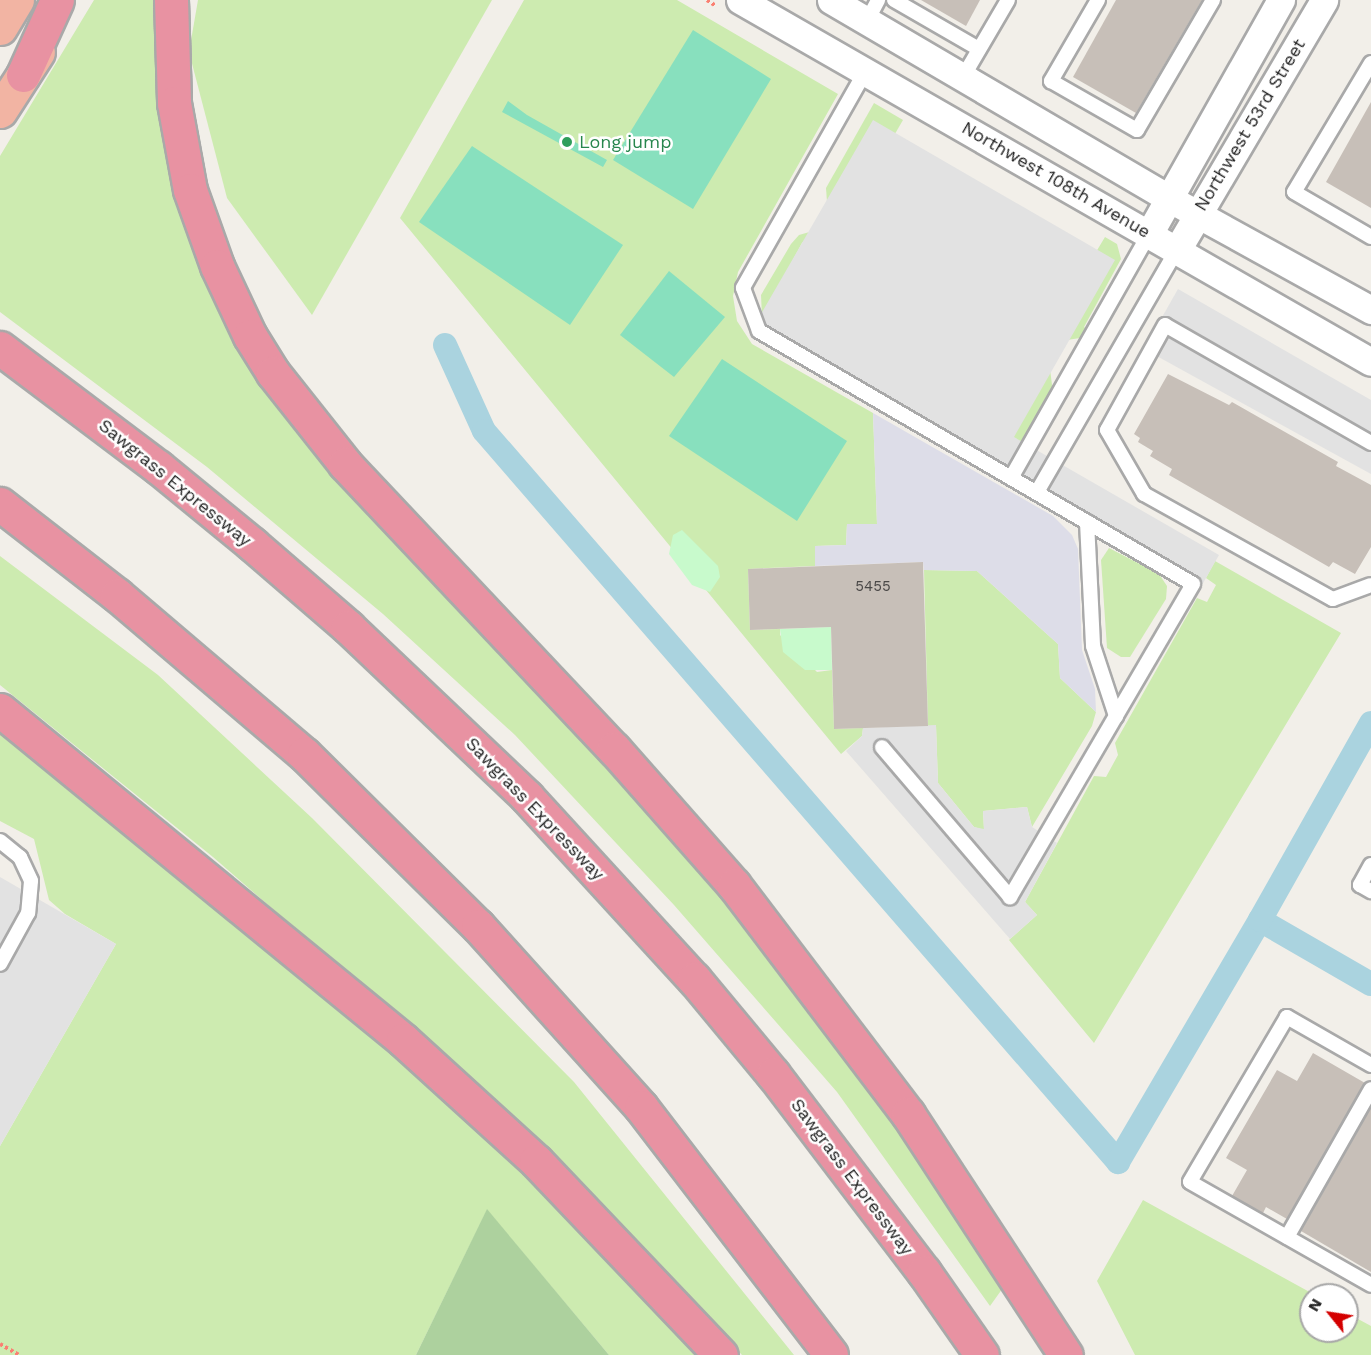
<!DOCTYPE html>
<html>
<head>
<meta charset="utf-8">
<style>
	body { margin:0 }
	#map { position:relative; width:1371px; height:1355px; overflow:hidden; background:#f2efe9; font-family:"Work Sans",sans-serif }
	div>[style] { position:absolute }
	[style*='--x'] { left:calc(var(--x)*1px); top:calc(var(--y)*1px); width:calc(var(--w)*1px); rotate:calc(var(--a)*1deg) }
	.grass>* { inset:0; background:#cdebb0 }
	.forest>* { inset:0; background:#add19e }
	.park>* { inset:0; background:#c8facc }
	.pitch>* { inset:0; background:#88e0be }
	.parking>* { inset:0; background:#e2e2e2 }
	.plaza>* { inset:0; background:#dddde8 }
	.canal>* { height:24px; margin:-12px; padding:0 12px; transform-origin:12px; border-radius:12px; background:#aad3df }
	.building>* { inset:0; background:#c7bfb8 }
	.path>* { height:4px; margin-top:-2px; transform-origin:0; background:repeating-linear-gradient(90deg,#fa8072 0 3px,transparent 0 6px) }
	.roads { filter:drop-shadow(2px 0 #a9a9a9) drop-shadow(-2px 0 #a9a9a9) drop-shadow(0 2px #a9a9a9) drop-shadow(0 -2px #a9a9a9) }
	.service>* { height:14px; margin:-7px; padding:0 7px; transform-origin:7px; border-radius:7px; background:#fff }
	.minor>* { height:27px; margin:-13.5px; padding:0 13.5px; transform-origin:13.5px; border-radius:13.5px; background:#fff }
	.trunk>* { height:33px; margin:-16.5px; padding:0 16.5px; transform-origin:16.5px; border-radius:16.5px; background:#f2b4a3 }
	.motorway>* { height:33px; margin:-16.5px; padding:0 16.5px; transform-origin:16.5px; border-radius:16.5px; background:#e892a2 }
	.dots>* { width:16px; height:16px; translate:-50% -50%; box-sizing:border-box; border:3px solid #fff; border-radius:50% }
	span { translate:-50% -50%; white-space:nowrap; text-align:center; line-height:1.15; -webkit-text-stroke:5px #fff; paint-order:stroke }
	.number-label { font-size:15px; color:#4b4948 }
	.number-label span { -webkit-text-stroke-width:0 }
	.street-label { font-size:18px; color:#222 }
	.leisure-label { font-size:18px; color:#27864d }
	.left { translate:0 -50%; text-align:left }
	.north { position:absolute; left:1299px; top:1283px; width:60px; height:60px; box-sizing:border-box; background:#fff; border:2px solid #a7a7a7; border-radius:50%; rotate:300deg; font-size:16px; font-weight:700; line-height:24px; text-align:center; color:#222 }
	.north::after { content:''; display:block; margin:auto; width:21px; height:27px; background:#d40000; clip-path:polygon(50% 0,100% 100%,50% 72%,0 100%) }
</style>
</head>
<body>
<div id="map">
	<div class="grass">
		<div style="clip-path:polygon(94px 0,165px 0,163px 22px,242px 333px,726px 891px,1010px 1278px,990px 1306px,837px 1092px,674px 905px,515px 735px,383px 614px,207px 467px,0 312px,0 156px)"></div>
		<div style="clip-path:polygon(198px 0,492px 0,312px 315px,227px 198px,189px 52px)"></div>
		<div style="clip-path:polygon(524px 0,677px 0,838px 94px,738px 272px,733px 296px,737px 321px,752px 344px,873px 413px,877px 524px,847px 524px,846px 545px,815px 546px,815px 566px,748px 569px,750px 630px,780px 629px,780px 635px,817px 672px,832px 670px,834px 729px,863px 728px,862px 736px,841px 754px,400px 218px)"></div>
		<div style="clip-path:polygon(874px 103px,903px 120px,885px 151px,827px 202px,826px 188px)"></div>
		<div style="clip-path:polygon(813px 231px,802px 243px,762px 317px,761px 295px,791px 244px,799px 235px)"></div>
		<div style="clip-path:polygon(1105px 237px,1117px 244px,1121px 259px,1084px 327px,1089px 331px,1080px 338px,1067px 340px,1090px 262px)"></div>
		<div style="clip-path:polygon(1050px 369px,1053px 393px,1020px 449px,994px 415px)"></div>
		<div style="clip-path:polygon(1109px 548px,1159px 574px,1167px 586px,1166px 599px,1130px 657px,1121px 657px,1107px 648px,1101px 560px)"></div>
		<div style="clip-path:polygon(0 556px,158px 675px,312px 818px,574px 1082px,794px 1355px,742px 1355px,537px 1139px,213px 857px,0 685px)"></div>
		<div style="clip-path:polygon(1215px 561px,1341px 633px,1094px 1043px,1009px 940px,1037px 915px,1025px 902px,1094px 776px,1106px 777px,1118px 755px,1115px 743px,1197px 598px,1207px 602px,1216px 585px,1206px 578px)"></div>
		<div style="clip-path:polygon(924px 570px,977px 571px,1058px 644px,1060px 678px,1096px 712px,1092px 726px,1032px 827px,1027px 807px,983px 811px,984px 830px,974px 827px,938px 783px,936px 726px,928px 726px)"></div>
		<div style="clip-path:polygon(0 728px,466px 1110px,707px 1355px,609px 1355px,487px 1210px,416px 1355px,0 1355px,0 1146px,116px 944px,65px 914px,49px 900px,34px 839px,0 821px)"></div>
		<div style="clip-path:polygon(1143px 1200px,1315px 1295px,1311px 1295px,1311px 1331px,1347px 1331px,1347px 1313px,1371px 1326px,1371px 1355px,1135px 1355px,1097px 1281px)"></div>
	</div>
	<div class="forest">
		<div style="clip-path:polygon(487px 1209px,609px 1355px,416px 1355px)"></div>
	</div>
	<div class="park">
		<div style="clip-path:polygon(682px 530px,718px 566px,720px 577px,710px 592px,692px 585px,669px 554px,673px 535px)"></div>
		<div style="clip-path:polygon(831px 627px,832px 670px,805px 670px,783px 652px,780px 629px)"></div>
	</div>
	<div class="pitch">
		<div style="clip-path:polygon(693px 30px,771px 79px,693px 209px,613px 160px)"></div>
		<div style="clip-path:polygon(508px 101px,527px 115px,607px 160px,603px 167px,502px 112px)"></div>
		<div style="clip-path:polygon(472px 146px,623px 245px,570px 325px,419px 222px)"></div>
		<div style="clip-path:polygon(669px 271px,725px 317px,674px 377px,620px 335px)"></div>
		<div style="clip-path:polygon(722px 359px,847px 441px,797px 521px,669px 436px)"></div>
	</div>
	<div class="parking">
		<div style="clip-path:polygon(873px 120px,1115px 260px,1014px 437px,1219px 555px,1202px 585px,766px 328px,761px 314px)"></div>
		<div style="clip-path:polygon(1178px 289px,1371px 400px,1371px 474px,1144px 349px)"></div>
		<div style="clip-path:polygon(936px 725px,938px 783px,974px 827px,984px 829px,983px 811px,1027px 807px,1032px 827px,1057px 843px,1025px 902px,1037px 915px,1010px 939px,846px 751px,862px 736px,863px 728px)"></div>
		<div style="clip-path:polygon(0 877px,116px 944px,0 1146px)"></div>
	</div>
	<div class="plaza">
		<div style="clip-path:polygon(873px 413px,1053px 516px,1072px 535px,1078px 549px,1082px 650px,1095px 689px,1096px 712px,1060px 678px,1058px 644px,977px 571px,924px 570px,923px 562px,815px 566px,815px 546px,846px 545px,847px 524px,877px 524px)"></div>
	</div>
	<div class="canal">
		<div style="--x:445;--y:345;--w:94;--a:65.6"></div>
		<div style="--x:484;--y:431;--w:968;--a:49.06"></div>
		<div style="--x:1118;--y:1162;--w:281;--a:-59.6"></div>
		<div style="--x:1260;--y:920;--w:128;--a:30"></div>
		<div style="--x:1260;--y:920;--w:226;--a:-60.6"></div>
	</div>
	<div class="building">
		<div style="clip-path:polygon(921px 0,980px 0,966px 26px)"></div>
		<div style="clip-path:polygon(1116px 0,1202px 0,1136px 113px,1073px 77px)"></div>
		<div style="clip-path:polygon(1371px 102px,1371px 208px,1326px 182px)"></div>
		<div style="clip-path:polygon(1168px 374px,1229px 405px,1232px 402px,1338px 462px,1336px 466px,1371px 485px,1371px 547px,1355px 574px,1333px 562px,1329px 567px,1169px 475px,1172px 469px,1150px 456px,1153px 451px,1138px 442px,1140px 438px,1134px 434px)"></div>
		<div style="clip-path:polygon(923px 562px,928px 726px,834px 729px,831px 627px,750px 630px,748px 569px)"></div>
		<div style="clip-path:polygon(1313px 1053px,1365px 1083px,1287px 1219px,1266px 1207px,1263px 1213px,1232px 1196px,1247px 1170px,1226px 1158px,1277px 1070px,1297px 1081px)"></div>
		<div style="clip-path:polygon(1371px 1107px,1371px 1272px,1301px 1231px)"></div>
	</div>
	<div class="path">
		<div style="--x:707;--y:0;--w:11;--a:34"></div>
		<div style="--x:0;--y:1344;--w:22;--a:30"></div>
	</div>
	<div class="roads">
		<div class="service">
			<div style="--x:894;--y:0;--w:98;--a:30"></div>
			<div style="--x:1098;--y:0;--w:94;--a:120.1"></div>
			<div style="--x:1051;--y:81;--w:99;--a:29.7"></div>
			<div style="--x:1137;--y:130;--w:151;--a:-59.7"></div>
			<div style="--x:867;--y:21;--w:24;--a:-62"></div>
			<div style="--x:1371;--y:63;--w:150;--a:120.8"></div>
			<div style="--x:1294;--y:192;--w:89;--a:30.3"></div>
			<div style="--x:865;--y:72;--w:248;--a:119.5"></div>
			<div style="--x:743;--y:288;--w:46;--a:69.6"></div>
			<div style="--x:759;--y:331;--w:502;--a:30.24"></div>
			<div style="--x:1193;--y:584;--w:363;--a:120.3"></div>
			<div style="--x:1010;--y:897;--w:197;--a:-130.5"></div>
			<div style="--x:963;--y:77;--w:89;--a:-59.7"></div>
			<div style="--x:1371;--y:443;--w:237;--a:-150.2"></div>
			<div style="--x:1165;--y:325;--w:120;--a:118.9"></div>
			<div style="--x:1107;--y:430;--w:74;--a:60"></div>
			<div style="--x:1144;--y:494;--w:216;--a:29.1"></div>
			<div style="--x:1333;--y:599;--w:40;--a:-20.2"></div>
			<div style="--x:1011;--y:478;--w:280;--a:-60.5"></div>
			<div style="--x:1037;--y:492;--w:280;--a:-60"></div>
			<div style="--x:1087;--y:522;--w:124;--a:87.2"></div>
			<div style="--x:1093;--y:646;--w:74;--a:71.8"></div>
			<div style="--x:0;--y:841;--w:26;--a:39"></div>
			<div style="--x:20;--y:857;--w:26;--a:65"></div>
			<div style="--x:31;--y:881;--w:32;--a:95"></div>
			<div style="--x:28;--y:913;--w:58;--a:118.8"></div>
			<div style="--x:1371;--y:865;--w:23;--a:119"></div>
			<div style="--x:1360;--y:885;--w:13;--a:29"></div>
			<div style="--x:1371;--y:1065;--w:97;--a:-150.3"></div>
			<div style="--x:1287;--y:1017;--w:191;--a:120.5"></div>
			<div style="--x:1190;--y:1182;--w:208;--a:29.6"></div>
			<div style="--x:1287;--y:1237;--w:170;--a:-60.4"></div>
		</div>
		<div class="minor">
			<div style="--x:740;--y:0;--w:727;--a:29.84"></div>
			<div style="--x:831;--y:0;--w:393;--a:30.4"></div>
			<div style="--x:1170;--y:199;--w:230;--a:28.9"></div>
			<div style="--x:1149;--y:234;--w:269;--a:-60.6"></div>
			<div style="--x:1177;--y:250;--w:290;--a:-59.5"></div>
		</div>
		<div class="trunk">
			<div style="--x:0;--y:28;--w:33;--a:-59"></div>
			<div style="--x:0;--y:111;--w:70;--a:-57.2"></div>
		</div>
		<div class="motorway">
			<div style="--x:171;--y:0;--w:103;--a:88.3"></div>
			<div style="--x:174;--y:103;--w:88;--a:79.6"></div>
			<div style="--x:190;--y:190;--w:81;--a:70.4"></div>
			<div style="--x:217;--y:266;--w:77;--a:64.8"></div>
			<div style="--x:250;--y:336;--w:44;--a:58.1"></div>
			<div style="--x:273;--y:373;--w:116;--a:51.6"></div>
			<div style="--x:345;--y:464;--w:392;--a:46.7"></div>
			<div style="--x:614;--y:749;--w:181;--a:48.6"></div>
			<div style="--x:734;--y:885;--w:288;--a:52.8"></div>
			<div style="--x:908;--y:1114;--w:288;--a:56.8"></div>
			<div style="--x:23;--y:75;--w:82;--a:-65.6"></div>
			<div style="--x:0;--y:348;--w:198;--a:37"></div>
			<div style="--x:158;--y:467;--w:122;--a:39.3"></div>
			<div style="--x:252;--y:544;--w:127;--a:40.8"></div>
			<div style="--x:348;--y:627;--w:247;--a:43.5"></div>
			<div style="--x:527;--y:797;--w:247;--a:47.5"></div>
			<div style="--x:694;--y:979;--w:124;--a:50.3"></div>
			<div style="--x:773;--y:1074;--w:249;--a:52.7"></div>
			<div style="--x:924;--y:1272;--w:101;--a:55.1"></div>
			<div style="--x:0;--y:504;--w:148;--a:37.9"></div>
			<div style="--x:117;--y:595;--w:245;--a:40.4"></div>
			<div style="--x:304;--y:754;--w:245;--a:44.7"></div>
			<div style="--x:478;--y:926;--w:244;--a:48"></div>
			<div style="--x:641;--y:1107;--w:312;--a:52.5"></div>
			<div style="--x:0;--y:710;--w:521;--a:39.31"></div>
			<div style="--x:403;--y:1040;--w:180;--a:42.3"></div>
			<div style="--x:536;--y:1161;--w:268;--a:46.4"></div>
		</div>
	</div>
	<div class="dots">
		<div style="left:567px;top:142px;background:#2e9e5b"></div>
	</div>
	<div class="number-label">
		<span style="left:873px;top:587px">5455</span>
	</div>
	<div class="street-label">
		<span style="left:1250px;top:125px;rotate:-59deg">Northwest 53rd Street</span>
		<span style="left:1056px;top:180px;rotate:30deg">Northwest 108th Avenue</span>
		<span style="left:175px;top:483px;rotate:39deg">Sawgrass Expressway</span>
		<span style="left:535px;top:809px;rotate:46deg">Sawgrass Expressway</span>
		<span style="left:852px;top:1177px;rotate:53deg">Sawgrass Expressway</span>
	</div>
	<div class="leisure-label">
		<span class="left" style="left:579px;top:142px">Long jump</span>
	</div>
	<div class="north">N</div>
</div>
</body>
</html>
